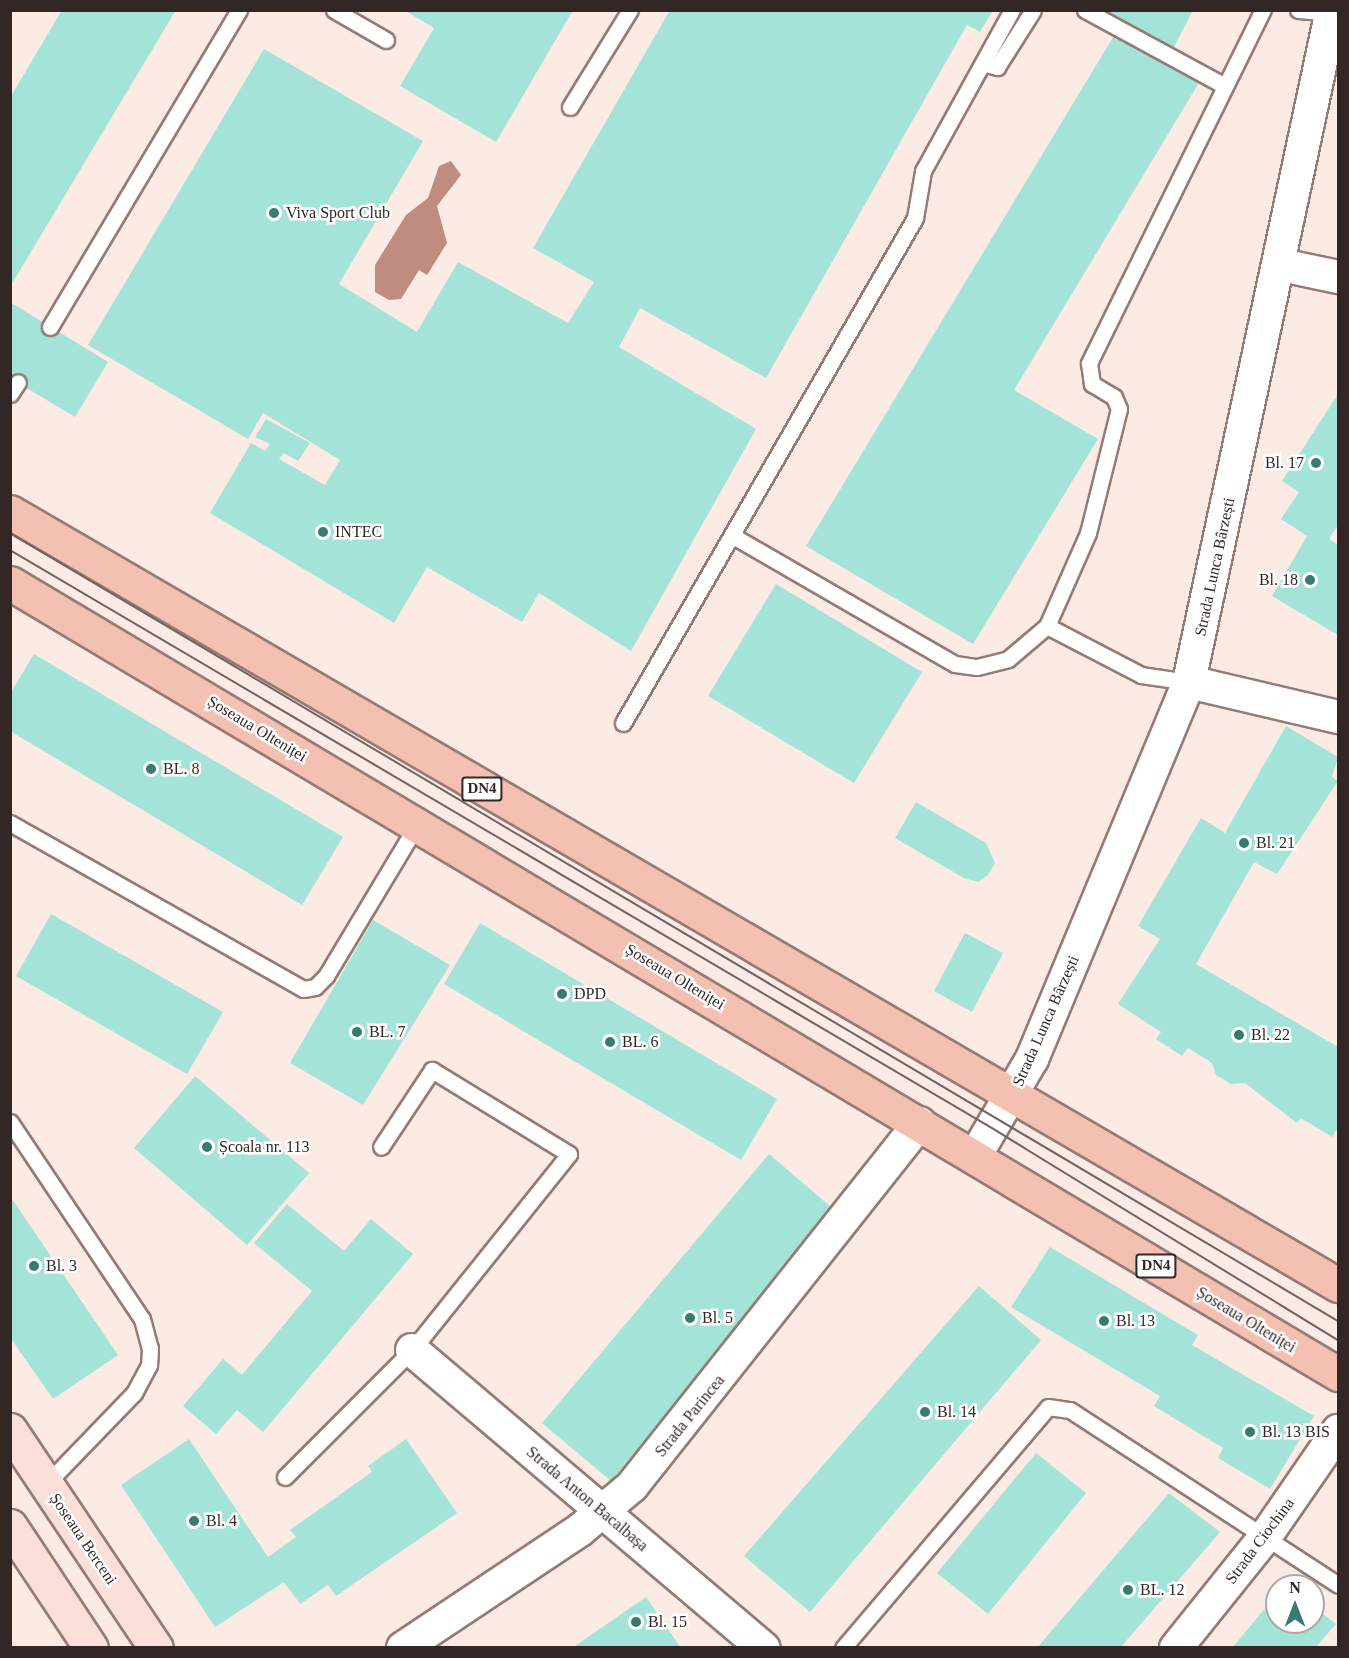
<!DOCTYPE html>
<html>
<head>
<meta charset="utf-8">
<style>
	body { margin:0 }
	#map { position:relative; width:1349px; height:1658px; overflow:hidden; background:#fceae5; font-family:"Times New Roman",serif }
	div>[style] { position:absolute }
	[style*='--x'] { left:calc(var(--x)*1px); top:calc(var(--y)*1px); width:calc(var(--w)*1px); rotate:calc(var(--a)*1deg) }
	.water>* { inset:0; background:#c08c7f }
	.building>* { inset:0; background:#a4e3d7 }
	.roads { filter:drop-shadow(2px 0 #957b74) drop-shadow(-2px 0 #957b74) drop-shadow(0 2px #957b74) drop-shadow(0 -2px #957b74) }
	.service>* { height:15px; margin:-7.5px; padding:0 7.5px; transform-origin:7.5px; border-radius:7.5px; background:#fff }
	.minor>* { height:32px; margin:-16px; padding:0 16px; transform-origin:16px; border-radius:16px; background:#fff }
	.secondary>* { height:33px; margin:-16.5px; padding:0 16.5px; transform-origin:16.5px; border-radius:16.5px; background:#fae0d9 }
	.primary>* { height:33px; margin:-16.5px; padding:0 16.5px; transform-origin:16.5px; border-radius:16.5px; background:#f4c0b2 }
	.tram>* { height:1.5px; margin:-0.75px; padding:0 0.75px; transform-origin:0.75px; border-radius:0.75px; background:#70635f }
	.dots>* { width:16px; height:16px; translate:-50% -50%; box-sizing:border-box; border:3px solid #fff; border-radius:50% }
	span { translate:-50% -50%; white-space:nowrap; text-align:center; line-height:1.15; -webkit-text-stroke:5px #fff; paint-order:stroke }
	.shield-label span { padding:2px 4px; background:#fff; border:2px solid; border-radius:4px; -webkit-text-stroke-width:0 }
	.shield-label { font-size:15px; color:#322724; font-weight:700 }
	.poi-label { font-size:16px; color:#322724 }
	.left { translate:0 -50%; text-align:left }
	.right { translate:-100% -50%; text-align:right }
	.street-label { font-size:16px; color:#322724 }
	.frame { position:absolute; inset:0; border:12px solid #322724; pointer-events:none }
	.north { position:absolute; left:1265px; top:1574px; width:60px; height:60px; box-sizing:border-box; background:#fff; border:2px solid #ada9a7; border-radius:50%; rotate:0deg; font-size:16px; font-weight:700; line-height:24px; text-align:center; color:#322724 }
	.north::after { content:''; display:block; margin:auto; width:21px; height:27px; background:#367b70; clip-path:polygon(50% 0,100% 100%,50% 72%,0 100%) }
</style>
</head>
<body>
<div id="map">
	<div class="water">
		<div style="clip-path:polygon(451px 161px,461px 175px,437px 206px,447px 243px,427px 275px,419px 270px,401px 299px,389px 300px,375px 292px,375px 265px,406px 215px,428px 198px,439px 166px)"></div>
	</div>
	<div class="building">
		<div style="clip-path:polygon(62px 10px,176px 10px,10px 287px,10px 98px)"></div>
		<div style="clip-path:polygon(404px 10px,573px 10px,496px 142px,400px 86px,434px 28px)"></div>
		<div style="clip-path:polygon(670px 10px,993px 10px,980px 32px,967px 25px,766px 378px,640px 308px,619px 347px,756px 429px,631px 651px,539px 593px,522px 622px,427px 567px,394px 623px,210px 513px,251px 443px,265px 451px,270px 444px,255px 437px,266px 419px,310px 443px,298px 461px,284px 453px,279px 459px,325px 485px,340px 460px,263px 413px,248px 439px,88px 345px,264px 49px,423px 141px,339px 284px,417px 332px,458px 262px,568px 323px,594px 282px,533px 248px)"></div>
		<div style="clip-path:polygon(1101px 10px,1193px 10px,1174px 47px)"></div>
		<div style="clip-path:polygon(1115px 34px,1200px 81px,1014px 390px,1098px 439px,973px 644px,806px 546px)"></div>
		<div style="clip-path:polygon(10px 302px,108px 362px,75px 417px,10px 378px)"></div>
		<div style="clip-path:polygon(1338px 394px,1338px 525px,1329px 539px,1338px 545px,1338px 635px,1272px 596px,1307px 536px,1281px 519px,1299px 492px,1282px 481px)"></div>
		<div style="clip-path:polygon(776px 584px,922px 672px,854px 783px,708px 696px)"></div>
		<div style="clip-path:polygon(34px 654px,343px 837px,302px 905px,10px 731px,10px 694px)"></div>
		<div style="clip-path:polygon(1286px 726px,1338px 757px,1332px 777px,1338px 781px,1277px 874px,1254px 862px,1196px 964px,1338px 1047px,1338px 1127px,1332px 1137px,1301px 1118px,1297px 1123px,1245px 1083px,1231px 1084px,1216px 1075px,1212px 1063px,1188px 1048px,1182px 1056px,1156px 1039px,1161px 1032px,1118px 1004px,1160px 939px,1138px 926px,1201px 818px,1225px 833px)"></div>
		<div style="clip-path:polygon(916px 802px,986px 843px,995px 863px,988px 875px,978px 882px,964px 878px,895px 838px)"></div>
		<div style="clip-path:polygon(51px 914px,223px 1012px,187px 1074px,16px 976px)"></div>
		<div style="clip-path:polygon(373px 920px,450px 965px,363px 1105px,290px 1063px)"></div>
		<div style="clip-path:polygon(480px 923px,777px 1099px,741px 1160px,444px 984px)"></div>
		<div style="clip-path:polygon(965px 933px,1003px 953px,972px 1012px,934px 991px)"></div>
		<div style="clip-path:polygon(195px 1076px,309px 1173px,247px 1245px,134px 1148px)"></div>
		<div style="clip-path:polygon(769px 1154px,838px 1213px,611px 1481px,542px 1423px)"></div>
		<div style="clip-path:polygon(10px 1196px,118px 1355px,53px 1399px,10px 1337px)"></div>
		<div style="clip-path:polygon(287px 1204px,344px 1251px,371px 1219px,413px 1254px,263px 1432px,237px 1410px,216px 1434px,183px 1406px,223px 1359px,242px 1375px,312px 1291px,254px 1243px)"></div>
		<div style="clip-path:polygon(1050px 1247px,1198px 1335px,1192px 1345px,1314px 1416px,1270px 1489px,1218px 1458px,1223px 1448px,1154px 1406px,1160px 1396px,1011px 1307px)"></div>
		<div style="clip-path:polygon(979px 1286px,1041px 1340px,810px 1612px,744px 1556px)"></div>
		<div style="clip-path:polygon(189px 1439px,268px 1557px,296px 1537px,290px 1530px,372px 1472px,368px 1466px,406px 1439px,457px 1513px,336px 1596px,328px 1585px,300px 1604px,284px 1582px,215px 1627px,121px 1485px)"></div>
		<div style="clip-path:polygon(1036px 1453px,1086px 1493px,988px 1614px,937px 1573px)"></div>
		<div style="clip-path:polygon(1169px 1493px,1220px 1532px,1120px 1648px,1037px 1648px)"></div>
		<div style="clip-path:polygon(1277px 1594px,1277px 1622px,1313px 1622px,1313px 1606px,1336px 1624px,1315px 1648px,1232px 1648px)"></div>
		<div style="clip-path:polygon(646px 1597px,681px 1648px,572px 1648px)"></div>
	</div>
	<div class="roads">
		<div class="service">
			<div style="--x:334;--y:10;--w:60;--a:30"></div>
			<div style="--x:1085;--y:10;--w:159;--a:28.5"></div>
			<div style="--x:1298;--y:10;--w:33;--a:5"></div>
			<div style="--x:983;--y:63;--w:15;--a:16"></div>
			<div style="--x:997;--y:67;--w:67;--a:-57.7"></div>
			<div style="--x:570;--y:107;--w:114;--a:-58.3"></div>
			<div style="--x:50;--y:327;--w:369;--a:-59.2"></div>
			<div style="--x:10;--y:394;--w:14;--a:-56"></div>
			<div style="--x:733;--y:536;--w:256;--a:30"></div>
			<div style="--x:955;--y:664;--w:22;--a:8"></div>
			<div style="--x:977;--y:667;--w:32;--a:-14"></div>
			<div style="--x:1008;--y:659;--w:51;--a:-40.2"></div>
			<div style="--x:1047;--y:626;--w:102;--a:-66.2"></div>
			<div style="--x:1088;--y:533;--w:128;--a:-76"></div>
			<div style="--x:1119;--y:409;--w:13;--a:-113"></div>
			<div style="--x:1114;--y:397;--w:26;--a:-149"></div>
			<div style="--x:1092;--y:384;--w:21;--a:-98"></div>
			<div style="--x:1089;--y:363;--w:394;--a:-63.8"></div>
			<div style="--x:1047;--y:626;--w:106;--a:27.5"></div>
			<div style="--x:1141;--y:675;--w:49;--a:8.3"></div>
			<div style="--x:623;--y:723;--w:583;--a:-59.96"></div>
			<div style="--x:915;--y:218;--w:48;--a:-80.3"></div>
			<div style="--x:923;--y:171;--w:184;--a:-61.1"></div>
			<div style="--x:10;--y:823;--w:337;--a:29.5"></div>
			<div style="--x:303;--y:989;--w:12;--a:-9"></div>
			<div style="--x:315;--y:987;--w:16;--a:-45"></div>
			<div style="--x:326;--y:976;--w:179;--a:-59"></div>
			<div style="--x:10;--y:1122;--w:237;--a:56.2"></div>
			<div style="--x:142;--y:1319;--w:30;--a:75"></div>
			<div style="--x:150;--y:1348;--w:17;--a:93"></div>
			<div style="--x:149;--y:1365;--w:32;--a:118"></div>
			<div style="--x:134;--y:1393;--w:127;--a:134"></div>
			<div style="--x:285;--y:1477;--w:180;--a:-45"></div>
			<div style="--x:412;--y:1350;--w:251;--a:-51.3"></div>
			<div style="--x:569;--y:1154;--w:161;--a:-148.5"></div>
			<div style="--x:432;--y:1070;--w:92;--a:123.5"></div>
			<div style="--x:843;--y:1648;--w:316;--a:-49.6"></div>
			<div style="--x:1048;--y:1407;--w:22;--a:8"></div>
			<div style="--x:1070;--y:1410;--w:320;--a:33.1"></div>
		</div>
		<div class="minor">
			<div style="--x:1281;--y:265;--w:58;--a:11.9"></div>
			<div style="--x:1189;--y:682;--w:153;--a:13.2"></div>
			<div style="--x:975;--y:1156;--w:113;--a:-59.6"></div>
			<div style="--x:1032;--y:1059;--w:408;--a:-67.4"></div>
			<div style="--x:1189;--y:682;--w:687;--a:-77.99"></div>
			<div style="--x:412;--y:1350;--w:461;--a:40.3"></div>
			<div style="--x:403;--y:1648;--w:213;--a:-33.7"></div>
			<div style="--x:580;--y:1530;--w:68;--a:-40.2"></div>
			<div style="--x:632;--y:1486;--w:463;--a:-51.6"></div>
			<div style="--x:1176;--y:1648;--w:142;--a:-51.3"></div>
			<div style="--x:1265;--y:1537;--w:129;--a:-55.4"></div>
		</div>
		<div class="secondary">
			<div style="--x:10;--y:1430;--w:262;--a:56.2"></div>
			<div style="--x:10;--y:1526;--w:146;--a:56.4"></div>
		</div>
		<div class="primary">
			<div style="--x:10;--y:512;--w:1537;--a:30.2"></div>
			<div style="--x:10;--y:583;--w:1546;--a:30.78"></div>
		</div>
	</div>
	<div class="tram">
		<div style="--x:10;--y:533;--w:1544;--a:30.68"></div>
		<div style="--x:10;--y:550;--w:1139;--a:30.48"></div>
		<div style="--x:992;--y:1128;--w:406;--a:31.5"></div>
	</div>
	<div class="dots">
		<div style="left:274px;top:213px;background:#367b70"></div>
		<div style="left:1316px;top:463px;background:#367b70"></div>
		<div style="left:323px;top:532px;background:#367b70"></div>
		<div style="left:1310px;top:580px;background:#367b70"></div>
		<div style="left:151px;top:769px;background:#367b70"></div>
		<div style="left:1244px;top:843px;background:#367b70"></div>
		<div style="left:562px;top:994px;background:#367b70"></div>
		<div style="left:357px;top:1032px;background:#367b70"></div>
		<div style="left:1239px;top:1035px;background:#367b70"></div>
		<div style="left:610px;top:1042px;background:#367b70"></div>
		<div style="left:207px;top:1147px;background:#367b70"></div>
		<div style="left:34px;top:1266px;background:#367b70"></div>
		<div style="left:690px;top:1318px;background:#367b70"></div>
		<div style="left:1104px;top:1321px;background:#367b70"></div>
		<div style="left:925px;top:1412px;background:#367b70"></div>
		<div style="left:1250px;top:1432px;background:#367b70"></div>
		<div style="left:194px;top:1521px;background:#367b70"></div>
		<div style="left:1128px;top:1590px;background:#367b70"></div>
		<div style="left:636px;top:1622px;background:#367b70"></div>
	</div>
	<div class="shield-label">
		<span style="left:482px;top:789px">DN4</span>
		<span style="left:1156px;top:1266px">DN4</span>
	</div>
	<div class="poi-label">
		<span class="left" style="left:286px;top:213px">Viva Sport Club</span>
		<span class="right" style="left:1304px;top:463px">Bl. 17</span>
		<span class="left" style="left:335px;top:532px">INTEC</span>
		<span class="right" style="left:1298px;top:580px">Bl. 18</span>
		<span class="left" style="left:163px;top:769px">BL. 8</span>
		<span class="left" style="left:1256px;top:843px">Bl. 21</span>
		<span class="left" style="left:574px;top:994px">DPD</span>
		<span class="left" style="left:369px;top:1032px">BL. 7</span>
		<span class="left" style="left:1251px;top:1035px">Bl. 22</span>
		<span class="left" style="left:622px;top:1042px">BL. 6</span>
		<span class="left" style="left:219px;top:1147px">Școala nr. 113</span>
		<span class="left" style="left:46px;top:1266px">Bl. 3</span>
		<span class="left" style="left:702px;top:1318px">Bl. 5</span>
		<span class="left" style="left:1116px;top:1321px">Bl. 13</span>
		<span class="left" style="left:937px;top:1412px">Bl. 14</span>
		<span class="left" style="left:1262px;top:1432px">Bl. 13 BIS</span>
		<span class="left" style="left:206px;top:1521px">Bl. 4</span>
		<span class="left" style="left:1140px;top:1590px">BL. 12</span>
		<span class="left" style="left:648px;top:1622px">Bl. 15</span>
	</div>
	<div class="street-label">
		<span style="left:1215px;top:567px;rotate:-78deg">Strada Lunca Bârzești</span>
		<span style="left:257px;top:729px;rotate:31deg">Șoseaua Olteniței</span>
		<span style="left:675px;top:977px;rotate:31deg">Șoseaua Olteniței</span>
		<span style="left:1046px;top:1021px;rotate:-66deg">Strada Lunca Bârzești</span>
		<span style="left:1246px;top:1320px;rotate:31deg">Șoseaua Olteniței</span>
		<span style="left:690px;top:1416px;rotate:-51deg">Strada Parincea</span>
		<span style="left:587px;top:1499px;rotate:40deg">Strada Anton Bacalbașa</span>
		<span style="left:83px;top:1539px;rotate:56deg">Șoseaua Berceni</span>
		<span style="left:1260px;top:1541px;rotate:-53deg">Strada Ciochina</span>
	</div>
	<div class="frame"></div>
	<div class="north">N</div>
</div>
</body>
</html>
